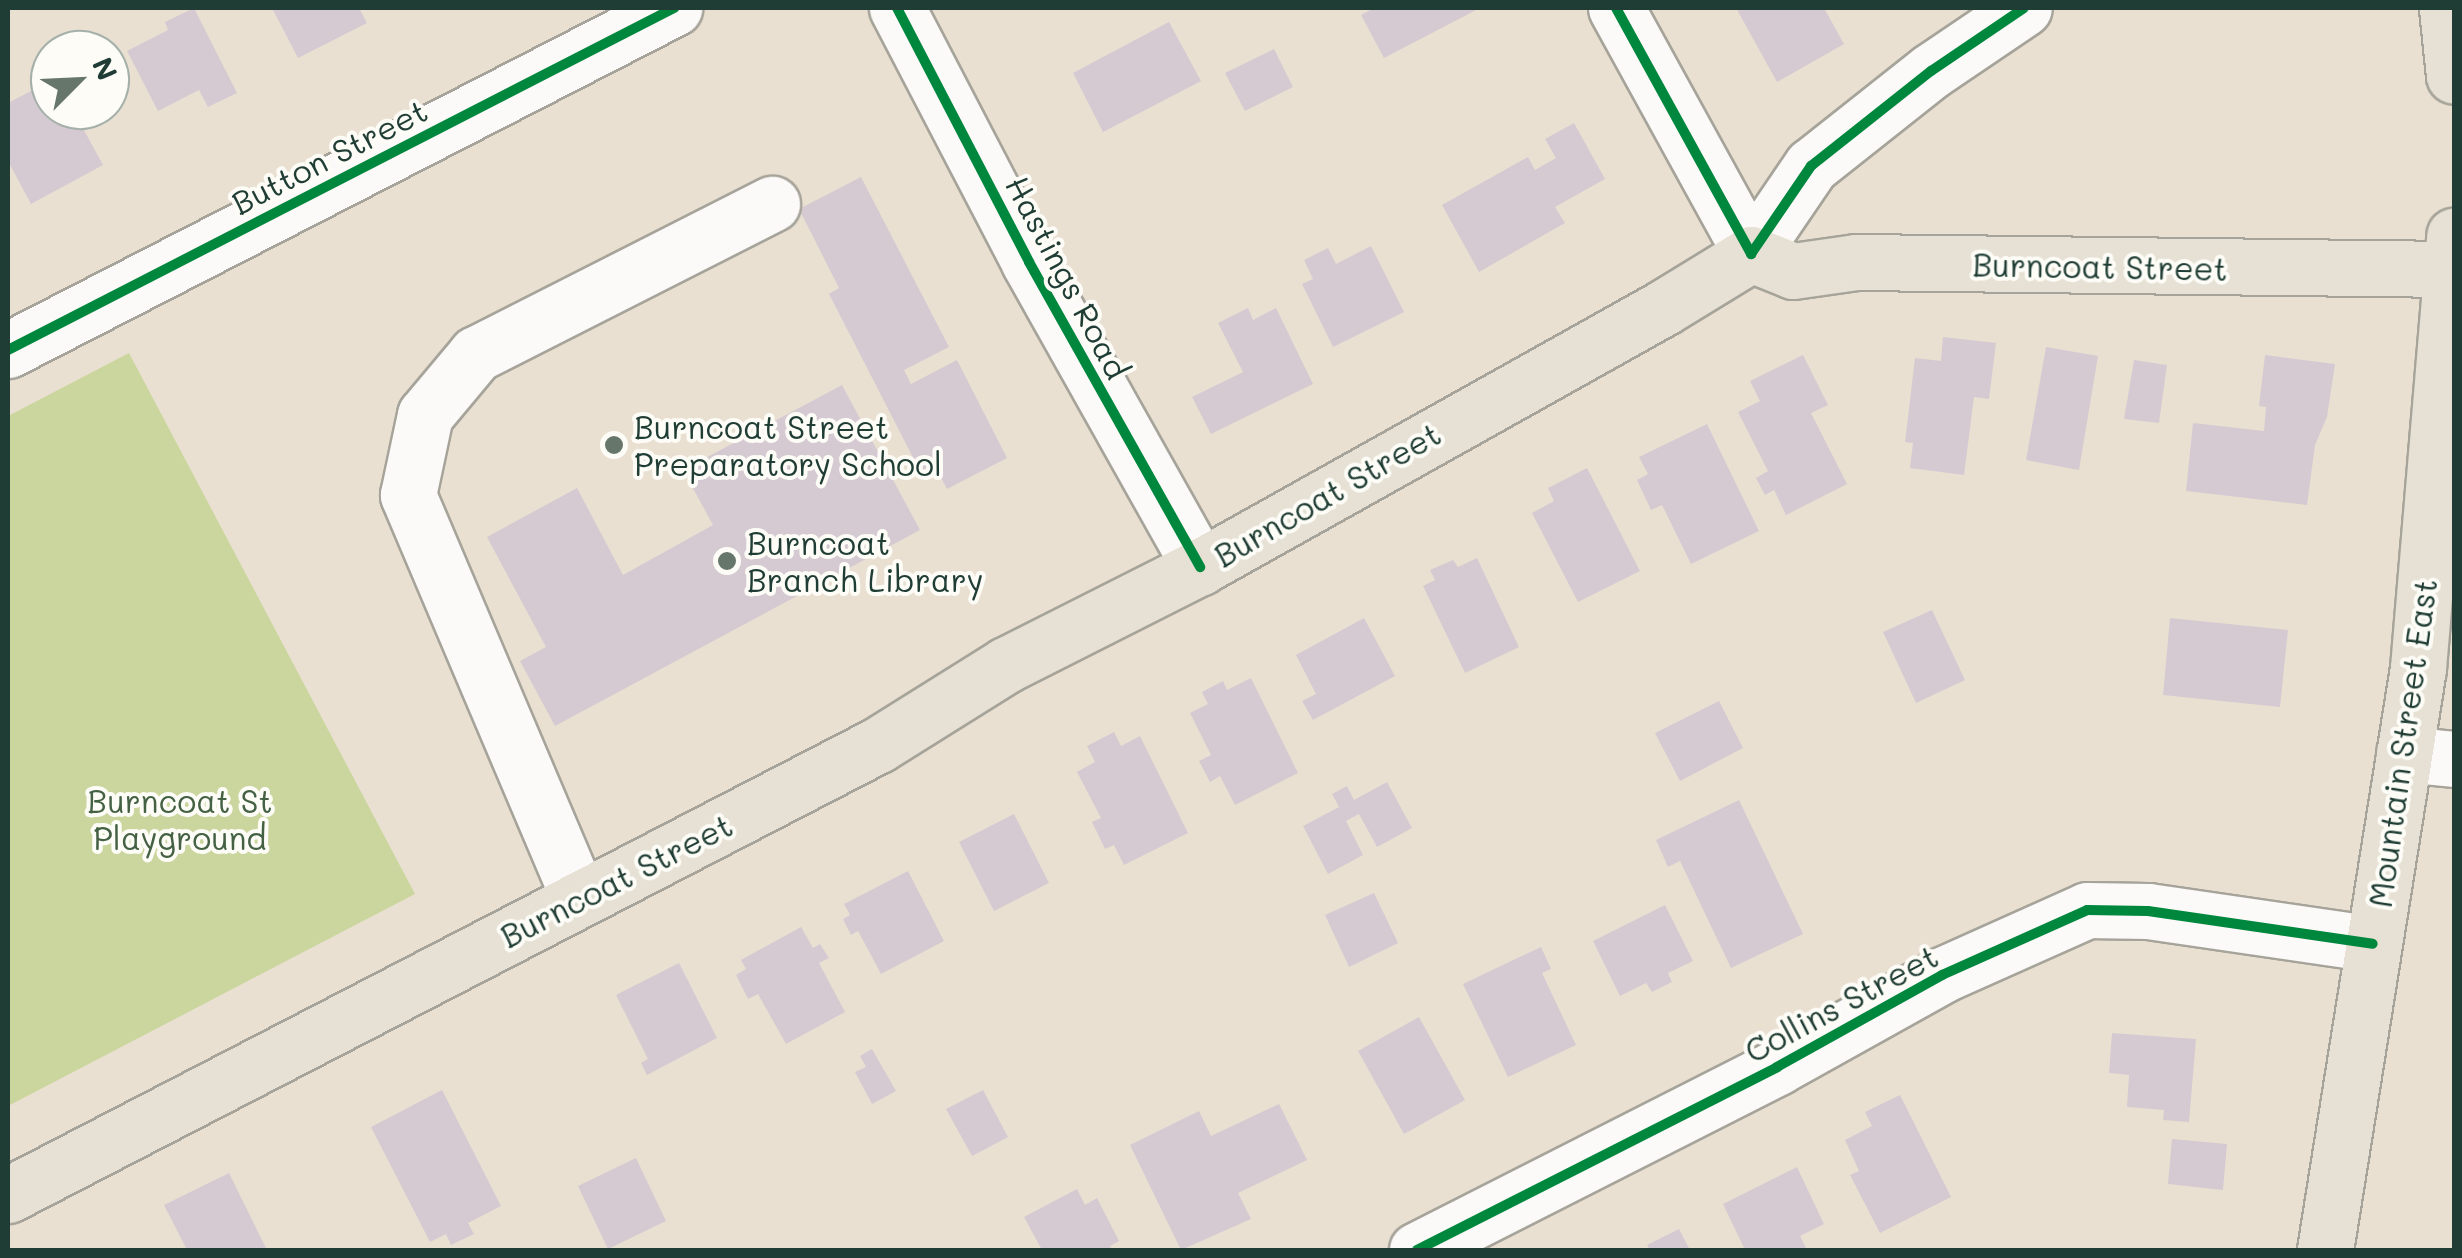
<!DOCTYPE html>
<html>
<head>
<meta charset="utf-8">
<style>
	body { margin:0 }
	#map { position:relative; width:2462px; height:1258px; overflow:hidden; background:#eae0d2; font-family:Mali,sans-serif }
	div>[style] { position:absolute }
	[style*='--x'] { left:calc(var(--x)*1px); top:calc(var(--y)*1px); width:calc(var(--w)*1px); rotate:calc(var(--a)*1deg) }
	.green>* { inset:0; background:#cbd69e }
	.building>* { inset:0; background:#d5cad1 }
	.roads { filter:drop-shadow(2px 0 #a6a49a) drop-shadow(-2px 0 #a6a49a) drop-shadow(0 2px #a6a49a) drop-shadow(0 -2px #a6a49a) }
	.minor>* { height:55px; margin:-27.5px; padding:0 27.5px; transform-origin:27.5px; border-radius:27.5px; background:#fcfaf8 }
	.major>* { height:55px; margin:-27.5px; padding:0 27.5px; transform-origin:27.5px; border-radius:27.5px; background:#e6e1d4 }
	.cycleway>* { height:10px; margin:-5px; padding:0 5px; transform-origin:5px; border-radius:5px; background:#00873e }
	.dots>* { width:28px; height:28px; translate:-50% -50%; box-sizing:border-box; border:5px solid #fdfcf7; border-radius:50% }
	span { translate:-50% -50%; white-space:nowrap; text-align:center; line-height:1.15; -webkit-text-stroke:8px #fdfcf7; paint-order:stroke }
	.street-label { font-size:32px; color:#1f3d34 }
	.poi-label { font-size:32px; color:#1f3d34 }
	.left { translate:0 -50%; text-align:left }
	.park-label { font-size:32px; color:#446144 }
	.frame { position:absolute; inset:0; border:10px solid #1f3d34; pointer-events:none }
	.north { position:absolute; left:30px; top:30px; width:100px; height:100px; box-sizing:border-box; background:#fdfcf7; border:2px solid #a4b0a9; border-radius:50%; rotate:66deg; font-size:28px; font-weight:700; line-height:40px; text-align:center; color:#1f3d34 }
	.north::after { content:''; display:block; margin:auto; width:35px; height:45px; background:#66766b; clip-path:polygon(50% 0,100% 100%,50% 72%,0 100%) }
</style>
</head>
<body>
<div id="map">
	<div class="green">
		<div style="clip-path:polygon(129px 353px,415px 894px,8px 1106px,8px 416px)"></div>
	</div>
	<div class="building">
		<div style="clip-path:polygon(194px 8px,237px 93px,208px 107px,199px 90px,158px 111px,127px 51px,168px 30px,165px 22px)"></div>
		<div style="clip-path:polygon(272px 8px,359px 8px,367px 23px,298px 58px)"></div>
		<div style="clip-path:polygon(1374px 8px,1480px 8px,1384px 58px,1361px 15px)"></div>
		<div style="clip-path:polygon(1736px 8px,1824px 8px,1844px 44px,1777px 82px)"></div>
		<div style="clip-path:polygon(1169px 22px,1201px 81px,1103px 132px,1073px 73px)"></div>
		<div style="clip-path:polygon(1274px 49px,1293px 87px,1245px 111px,1225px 73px)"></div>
		<div style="clip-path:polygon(50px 81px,50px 110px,73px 110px,103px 165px,31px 204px,8px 161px,8px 103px)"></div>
		<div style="clip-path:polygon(1574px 123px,1605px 179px,1555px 207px,1565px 223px,1479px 272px,1442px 205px,1528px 157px,1535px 170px,1556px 158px,1545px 139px)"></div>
		<div style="clip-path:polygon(861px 177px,949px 347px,904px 370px,911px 384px,957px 360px,1007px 458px,947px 489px,934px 464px,920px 471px,829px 294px,839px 288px,799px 209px)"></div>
		<div style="clip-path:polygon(1371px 246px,1404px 312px,1333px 347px,1302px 284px,1313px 279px,1304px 260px,1328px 248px,1336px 264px)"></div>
		<div style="clip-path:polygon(1248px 308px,1253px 320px,1276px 308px,1313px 384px,1211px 434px,1192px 397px,1243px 372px,1218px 323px)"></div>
		<div style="clip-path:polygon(1943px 337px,1996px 343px,1989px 399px,1974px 397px,1964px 475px,1910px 468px,1913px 443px,1905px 442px,1915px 358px,1941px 361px)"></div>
		<div style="clip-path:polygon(2046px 347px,2098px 356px,2079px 470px,2026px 460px)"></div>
		<div style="clip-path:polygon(1803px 355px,1828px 405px,1811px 413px,1847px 484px,1786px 515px,1774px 490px,1765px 495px,1756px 478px,1768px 471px,1738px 412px,1760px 401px,1750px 381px)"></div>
		<div style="clip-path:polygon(2265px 355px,2335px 364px,2327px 417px,2315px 445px,2307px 505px,2186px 491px,2193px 423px,2264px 431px,2266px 407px,2259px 406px)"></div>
		<div style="clip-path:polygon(2134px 360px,2167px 365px,2159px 423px,2124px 419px)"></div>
		<div style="clip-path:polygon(842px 385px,920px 530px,555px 726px,520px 661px,546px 647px,487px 537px,577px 488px,623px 575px,713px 525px,683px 470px)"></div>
		<div style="clip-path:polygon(1707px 424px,1759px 531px,1691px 564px,1662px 505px,1651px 510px,1637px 480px,1648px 474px,1639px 457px)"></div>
		<div style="clip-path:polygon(1587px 468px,1640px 571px,1578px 602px,1532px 513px,1554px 501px,1548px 488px)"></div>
		<div style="clip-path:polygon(1477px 558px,1519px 647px,1465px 673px,1423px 586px,1435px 580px,1430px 570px,1453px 560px,1458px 567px)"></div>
		<div style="clip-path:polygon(1932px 610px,1965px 680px,1916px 703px,1883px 632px)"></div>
		<div style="clip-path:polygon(1364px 618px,1395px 676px,1313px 720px,1302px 701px,1316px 694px,1296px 655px)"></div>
		<div style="clip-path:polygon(2170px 618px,2288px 630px,2280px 707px,2163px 695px)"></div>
		<div style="clip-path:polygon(1251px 678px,1298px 773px,1235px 805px,1220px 776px,1210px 782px,1199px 761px,1211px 755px,1190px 713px,1208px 704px,1202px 692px,1223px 681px,1227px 690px)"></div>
		<div style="clip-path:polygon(1719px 701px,1743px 748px,1680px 781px,1655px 733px)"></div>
		<div style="clip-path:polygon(1114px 732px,1121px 746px,1140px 736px,1188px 833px,1124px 865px,1114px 845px,1105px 849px,1092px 822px,1101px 818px,1077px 772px,1095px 762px,1087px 746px)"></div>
		<div style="clip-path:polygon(1387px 782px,1412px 828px,1377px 847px,1359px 814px,1346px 821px,1363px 855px,1328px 874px,1303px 826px,1339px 807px,1332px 794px,1347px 786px,1354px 800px)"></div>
		<div style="clip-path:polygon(1739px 800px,1803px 934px,1731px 968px,1680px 861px,1668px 867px,1656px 840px)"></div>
		<div style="clip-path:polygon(1014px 814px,1049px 883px,994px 911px,959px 842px)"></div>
		<div style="clip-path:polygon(908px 871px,944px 941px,881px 974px,858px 931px,851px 935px,843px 919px,850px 915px,844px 904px)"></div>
		<div style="clip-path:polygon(1374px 893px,1398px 943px,1349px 967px,1325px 915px)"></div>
		<div style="clip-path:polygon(1665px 905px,1693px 961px,1668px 973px,1672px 982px,1652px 992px,1646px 983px,1620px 996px,1593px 941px)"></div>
		<div style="clip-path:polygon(801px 927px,813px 948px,820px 944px,829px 958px,819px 963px,845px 1012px,786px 1044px,758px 994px,748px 999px,736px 975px,746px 969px,741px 960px)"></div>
		<div style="clip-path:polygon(1541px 947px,1551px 969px,1542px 973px,1576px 1045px,1508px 1077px,1463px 984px)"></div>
		<div style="clip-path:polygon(679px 963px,717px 1038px,647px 1075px,641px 1063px,648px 1059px,616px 995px)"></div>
		<div style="clip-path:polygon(1419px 1017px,1465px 1100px,1404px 1134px,1358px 1051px)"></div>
		<div style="clip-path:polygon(2112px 1033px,2196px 1039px,2189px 1122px,2163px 1120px,2164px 1110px,2127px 1107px,2129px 1075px,2109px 1073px)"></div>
		<div style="clip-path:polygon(872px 1049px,896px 1091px,872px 1104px,855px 1072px,866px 1067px,860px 1056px)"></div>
		<div style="clip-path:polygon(442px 1090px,501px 1206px,468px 1223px,474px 1234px,451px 1245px,446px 1234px,430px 1242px,371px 1127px)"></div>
		<div style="clip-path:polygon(983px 1090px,1008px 1137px,972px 1156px,946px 1109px)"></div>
		<div style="clip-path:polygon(1900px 1095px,1951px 1197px,1880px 1233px,1850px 1175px,1859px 1171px,1845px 1140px,1872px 1126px,1865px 1112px)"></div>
		<div style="clip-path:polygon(1279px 1104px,1307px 1160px,1238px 1193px,1251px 1219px,1181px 1250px,1130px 1145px,1199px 1111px,1211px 1136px)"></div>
		<div style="clip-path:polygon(2172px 1139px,2227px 1144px,2223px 1190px,2168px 1184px)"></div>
		<div style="clip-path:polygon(636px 1158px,666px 1221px,608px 1249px,578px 1186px)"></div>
		<div style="clip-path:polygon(1797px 1167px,1824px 1224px,1800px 1236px,1807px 1250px,1745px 1250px,1723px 1204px)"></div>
		<div style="clip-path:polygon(229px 1173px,267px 1250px,187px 1250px,164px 1205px)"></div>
		<div style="clip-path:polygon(1077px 1189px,1085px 1205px,1097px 1198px,1119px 1241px,1110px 1246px,1113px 1250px,1042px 1250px,1024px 1217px)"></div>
		<div style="clip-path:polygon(1679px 1229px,1690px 1250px,1650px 1250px,1647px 1245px)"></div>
	</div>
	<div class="roads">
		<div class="minor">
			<div style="--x:897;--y:8;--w:286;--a:62.5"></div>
			<div style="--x:1029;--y:262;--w:350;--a:60.7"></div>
			<div style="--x:1616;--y:8;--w:281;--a:61.2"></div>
			<div style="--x:1751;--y:254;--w:107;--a:-55.7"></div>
			<div style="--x:1811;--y:166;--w:153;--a:-38.4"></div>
			<div style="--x:1931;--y:71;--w:112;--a:-34.1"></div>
			<div style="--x:8;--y:350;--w:749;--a:-27.18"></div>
			<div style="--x:2404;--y:754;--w:50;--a:5.7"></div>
			<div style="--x:579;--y:898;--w:438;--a:-113"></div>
			<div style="--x:408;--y:495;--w:82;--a:-78"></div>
			<div style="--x:425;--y:415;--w:80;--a:-50.1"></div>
			<div style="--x:476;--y:354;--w:332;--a:-26.9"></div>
			<div style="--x:1417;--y:1250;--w:404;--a:-26.9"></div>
			<div style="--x:1777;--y:1067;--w:189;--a:-29.1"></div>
			<div style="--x:1942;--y:975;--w:159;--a:-24.1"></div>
			<div style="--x:2087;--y:910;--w:61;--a:0.9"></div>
			<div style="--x:2148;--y:911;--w:227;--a:8.3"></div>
		</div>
		<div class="major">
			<div style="--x:2447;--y:8;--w:68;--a:84.1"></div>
			<div style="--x:8;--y:1195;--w:979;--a:-27.35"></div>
			<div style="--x:878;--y:745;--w:151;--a:-32"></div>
			<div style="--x:1006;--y:665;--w:217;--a:-26.8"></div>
			<div style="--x:1200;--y:567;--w:531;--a:-29.22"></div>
			<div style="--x:1663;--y:308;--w:103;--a:-31.5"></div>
			<div style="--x:1751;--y:254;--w:45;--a:22"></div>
			<div style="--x:1793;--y:271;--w:64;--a:-8.1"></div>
			<div style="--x:1856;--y:262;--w:595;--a:0.67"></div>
			<div style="--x:2325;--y:1250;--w:589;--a:-80.92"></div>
			<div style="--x:2418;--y:668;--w:434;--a:-85.2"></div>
		</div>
	</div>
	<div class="cycleway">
		<div style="--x:897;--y:8;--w:286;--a:62.5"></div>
		<div style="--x:1029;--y:262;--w:350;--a:60.7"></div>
		<div style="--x:1616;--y:8;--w:281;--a:61.2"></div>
		<div style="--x:1751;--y:254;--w:107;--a:-55.7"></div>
		<div style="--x:1811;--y:166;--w:153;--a:-38.4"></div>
		<div style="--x:1931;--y:71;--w:112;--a:-34.1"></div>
		<div style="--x:8;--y:350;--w:749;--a:-27.18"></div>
		<div style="--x:1417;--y:1250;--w:404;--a:-26.9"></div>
		<div style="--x:1777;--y:1067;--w:189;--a:-29.1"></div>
		<div style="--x:1942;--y:975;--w:159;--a:-24.1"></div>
		<div style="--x:2087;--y:910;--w:61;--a:0.9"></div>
		<div style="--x:2148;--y:911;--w:227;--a:8.3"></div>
	</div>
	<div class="dots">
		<div style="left:614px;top:445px;background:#66766b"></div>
		<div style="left:727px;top:561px;background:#66766b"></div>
	</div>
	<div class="street-label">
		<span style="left:329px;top:156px;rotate:-27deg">Button Street</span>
		<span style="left:2100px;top:266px;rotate:1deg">Burncoat Street</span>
		<span style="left:1068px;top:277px;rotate:62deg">Hastings Road</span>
		<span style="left:1327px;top:494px;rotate:-30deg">Burncoat Street</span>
		<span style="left:2402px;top:743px;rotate:-82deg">Mountain Street East</span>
		<span style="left:616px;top:880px;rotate:-27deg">Burncoat Street</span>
		<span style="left:1841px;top:1003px;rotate:-28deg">Collins Street</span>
	</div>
	<div class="poi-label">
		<span class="left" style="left:634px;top:445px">Burncoat Street<br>Preparatory School</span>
		<span class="left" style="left:747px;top:561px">Burncoat<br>Branch Library</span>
	</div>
	<div class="park-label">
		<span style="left:180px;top:819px">Burncoat St<br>Playground</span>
	</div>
	<div class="frame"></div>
	<div class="north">N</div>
</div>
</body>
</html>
